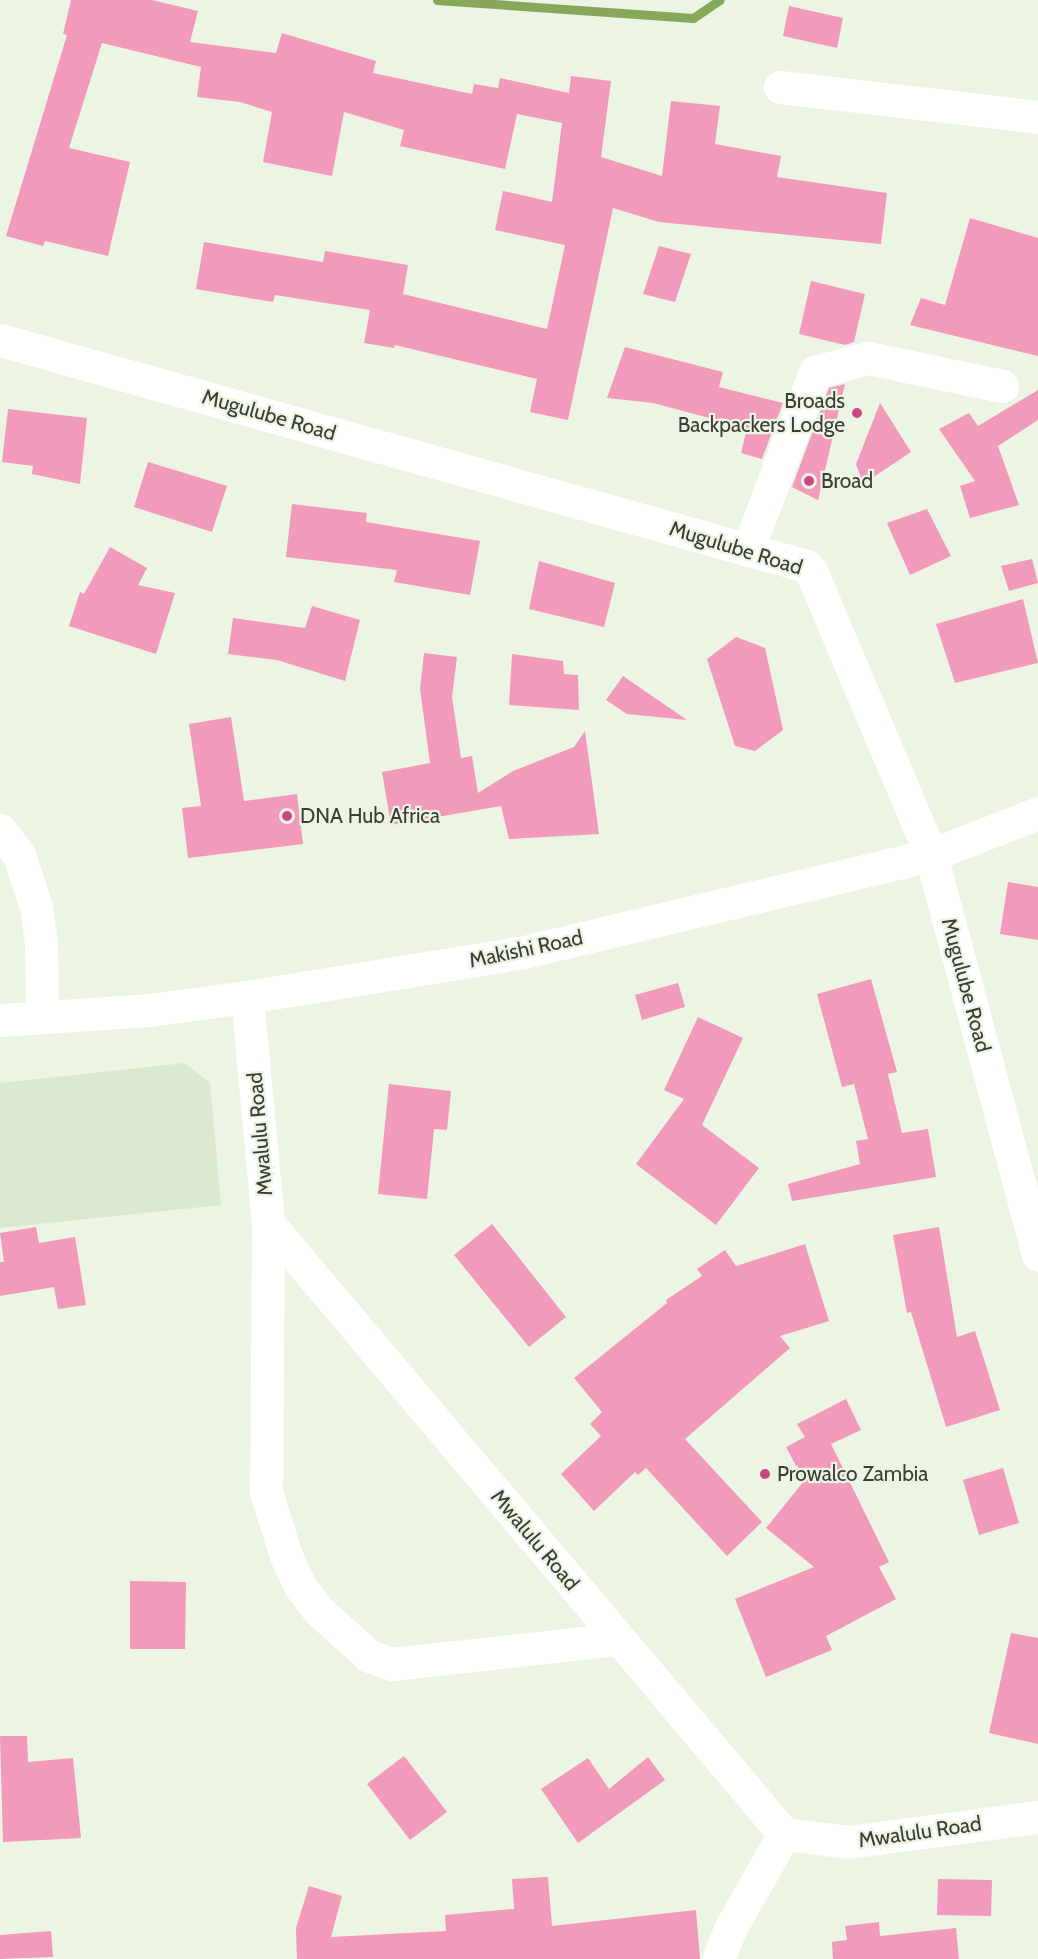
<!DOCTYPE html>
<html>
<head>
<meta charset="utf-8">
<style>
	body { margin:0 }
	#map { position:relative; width:1038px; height:1959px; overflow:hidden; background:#ecf4e3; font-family:Cabin,sans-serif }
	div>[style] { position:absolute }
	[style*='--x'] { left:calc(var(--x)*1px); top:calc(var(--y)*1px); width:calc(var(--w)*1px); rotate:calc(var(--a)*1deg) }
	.built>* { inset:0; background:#dce7d0 }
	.stream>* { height:9px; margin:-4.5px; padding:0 4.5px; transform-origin:4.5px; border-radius:4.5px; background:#87a85a }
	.building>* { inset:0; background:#f19abb }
	.minor>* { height:33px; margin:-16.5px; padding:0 16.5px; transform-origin:16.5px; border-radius:16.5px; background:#fff }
	.major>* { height:33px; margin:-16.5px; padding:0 16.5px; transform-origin:16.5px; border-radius:16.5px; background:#fff }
	.dots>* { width:16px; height:16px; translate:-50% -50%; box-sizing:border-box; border:3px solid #ecf4e3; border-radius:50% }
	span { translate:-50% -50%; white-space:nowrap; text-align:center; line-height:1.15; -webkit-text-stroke:4.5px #ecf4e3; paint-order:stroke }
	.poi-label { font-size:21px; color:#3b3e38 }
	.right { translate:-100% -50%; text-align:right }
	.left { translate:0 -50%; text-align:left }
	.street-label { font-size:21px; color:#3b3e38 }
</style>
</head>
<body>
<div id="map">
	<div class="built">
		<div style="clip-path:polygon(185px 1063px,210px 1083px,221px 1205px,0 1228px,0 1083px)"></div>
	</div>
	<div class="stream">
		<div style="--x:437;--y:0;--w:257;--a:4"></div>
		<div style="--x:693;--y:18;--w:32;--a:-34"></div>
	</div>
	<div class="building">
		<div style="clip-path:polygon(71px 0,152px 0,198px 11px,190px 42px,276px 53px,282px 33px,376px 61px,373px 73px,472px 94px,474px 84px,498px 88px,500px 78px,569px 93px,571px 76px,611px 81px,601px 157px,662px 176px,671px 101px,720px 106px,715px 144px,781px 156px,777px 177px,887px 193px,881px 244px,659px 222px,613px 208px,568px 420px,530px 412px,537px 379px,395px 345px,394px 348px,364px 343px,370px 310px,275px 295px,273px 302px,196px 289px,204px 242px,323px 262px,325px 251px,408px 265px,403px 294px,547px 329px,565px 245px,495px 230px,503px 191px,552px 202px,562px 123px,517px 114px,505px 169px,400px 146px,404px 130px,344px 112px,332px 176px,263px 162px,272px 112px,240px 102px,197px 97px,201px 67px,102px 43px,69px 148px,130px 162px,108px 256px,45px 241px,43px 246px,6px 236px,67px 35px,63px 34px)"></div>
		<div style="clip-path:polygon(789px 6px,843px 18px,837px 48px,783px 36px)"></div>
		<div style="clip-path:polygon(970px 218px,1038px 238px,1038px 356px,910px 325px,921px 298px,945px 305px)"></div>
		<div style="clip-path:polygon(659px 246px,691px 254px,675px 302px,643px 294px)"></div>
		<div style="clip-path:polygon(811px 281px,865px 294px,854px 342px,845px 345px,799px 334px)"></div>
		<div style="clip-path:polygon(625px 347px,723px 372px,719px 387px,783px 403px,762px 459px,741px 453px,747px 428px,653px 403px,607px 398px)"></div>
		<div style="clip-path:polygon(845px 384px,818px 500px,792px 487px,829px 388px)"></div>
		<div style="clip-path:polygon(1038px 390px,1038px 420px,998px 446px,1019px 505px,970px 518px,960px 486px,975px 481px,939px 429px,969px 413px,978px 426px)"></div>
		<div style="clip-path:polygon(880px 403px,911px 452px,863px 484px,856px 464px)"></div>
		<div style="clip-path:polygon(8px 409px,87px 418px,80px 484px,32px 474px,33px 466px,2px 462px)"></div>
		<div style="clip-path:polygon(148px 462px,227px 486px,212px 532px,134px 507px)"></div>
		<div style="clip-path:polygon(292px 504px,367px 513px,366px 522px,480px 541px,470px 595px,394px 582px,397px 570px,286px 557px)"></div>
		<div style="clip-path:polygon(927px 509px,951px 556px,910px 575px,887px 523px)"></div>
		<div style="clip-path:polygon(110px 547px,147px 568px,138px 585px,175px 593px,156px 654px,69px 626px,80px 592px,84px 594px)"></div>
		<div style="clip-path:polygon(1032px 559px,1038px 583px,1009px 591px,1001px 566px)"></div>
		<div style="clip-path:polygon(539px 561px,615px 583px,604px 627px,529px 609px)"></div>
		<div style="clip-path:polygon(1023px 599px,1038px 663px,955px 683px,936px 624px)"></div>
		<div style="clip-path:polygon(312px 606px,360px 620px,345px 681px,277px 660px,228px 654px,233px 618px,305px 628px)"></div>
		<div style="clip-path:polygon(736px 637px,765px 648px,783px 730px,755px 751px,735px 746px,707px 659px)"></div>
		<div style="clip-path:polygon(424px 653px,457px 657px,452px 697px,461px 758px,472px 756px,478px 793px,513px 771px,574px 747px,585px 731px,599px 834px,509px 839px,501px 806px,391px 825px,382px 772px,430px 763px,420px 689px)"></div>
		<div style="clip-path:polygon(512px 654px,563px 661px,564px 674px,578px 675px,579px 710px,509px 705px)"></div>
		<div style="clip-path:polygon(623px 676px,687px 720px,627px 714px,606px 700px)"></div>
		<div style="clip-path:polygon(231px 717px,244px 801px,297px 794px,303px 844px,188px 858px,182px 808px,201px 806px,189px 724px)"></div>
		<div style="clip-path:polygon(1008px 882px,1038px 887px,1038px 940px,1000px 934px)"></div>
		<div style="clip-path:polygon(871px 979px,897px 1072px,888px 1074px,902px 1133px,928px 1129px,936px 1177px,792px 1201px,788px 1184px,860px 1164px,856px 1141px,868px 1139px,854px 1084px,842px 1087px,817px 994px)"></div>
		<div style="clip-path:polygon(678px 983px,685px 1007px,642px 1020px,635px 995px)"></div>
		<div style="clip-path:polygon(698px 1017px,743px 1038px,702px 1125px,759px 1168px,716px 1225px,636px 1164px,684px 1099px,664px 1090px)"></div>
		<div style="clip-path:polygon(389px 1084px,451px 1091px,447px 1130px,434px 1129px,427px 1199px,378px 1194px)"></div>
		<div style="clip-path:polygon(492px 1224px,566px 1317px,529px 1347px,454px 1255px)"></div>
		<div style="clip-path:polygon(36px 1227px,39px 1243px,75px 1237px,86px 1305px,58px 1309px,54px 1287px,0 1296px,0 1262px,4px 1262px,0 1233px)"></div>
		<div style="clip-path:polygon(939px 1227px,957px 1337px,975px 1331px,1000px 1410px,946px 1427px,911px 1312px,907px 1313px,893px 1235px)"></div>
		<div style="clip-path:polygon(805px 1244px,829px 1321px,780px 1336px,790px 1348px,685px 1439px,762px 1522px,727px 1556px,646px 1468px,638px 1475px,635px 1472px,594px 1511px,561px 1474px,601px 1436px,590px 1424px,602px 1412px,574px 1378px,667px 1303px,666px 1300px,702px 1276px,697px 1269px,725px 1250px,736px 1266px)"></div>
		<div style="clip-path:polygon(846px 1399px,861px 1430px,831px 1444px,889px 1562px,879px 1567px,896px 1599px,826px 1636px,832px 1650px,766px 1677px,735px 1599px,814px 1567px,766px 1528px,804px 1481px,786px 1447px,805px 1437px,797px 1424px)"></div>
		<div style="clip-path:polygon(1003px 1468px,1019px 1523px,979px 1535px,963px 1480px)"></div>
		<div style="clip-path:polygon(130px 1581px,186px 1582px,185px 1649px,130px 1649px)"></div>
		<div style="clip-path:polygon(1011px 1633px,1038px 1638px,1038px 1744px,989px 1733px)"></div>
		<div style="clip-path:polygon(0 1736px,27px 1736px,28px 1762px,73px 1758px,81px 1838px,3px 1842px)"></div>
		<div style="clip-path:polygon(404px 1756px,447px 1812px,410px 1840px,367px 1784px)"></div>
		<div style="clip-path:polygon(648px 1757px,665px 1780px,578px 1843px,541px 1789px,588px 1758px,609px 1789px)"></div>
		<div style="clip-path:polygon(548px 1877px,552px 1926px,696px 1910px,700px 1959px,297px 1959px,296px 1928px,309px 1886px,342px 1896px,331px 1937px,446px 1931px,445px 1915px,514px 1909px,512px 1879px)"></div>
		<div style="clip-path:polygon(938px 1879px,992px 1880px,991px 1916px,937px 1915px)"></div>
		<div style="clip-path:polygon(879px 1922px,880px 1936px,956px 1928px,959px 1959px,833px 1959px,832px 1942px,847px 1940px,845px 1926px)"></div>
		<div style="clip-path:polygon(51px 1931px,53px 1957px,0 1959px,0 1935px)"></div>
	</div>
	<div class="minor">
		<div style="--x:780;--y:87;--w:260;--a:6.6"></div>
		<div style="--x:0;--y:340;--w:837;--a:15.66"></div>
		<div style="--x:806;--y:566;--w:7;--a:45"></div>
		<div style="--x:811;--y:571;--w:308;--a:67.1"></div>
		<div style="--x:931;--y:855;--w:414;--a:75"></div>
		<div style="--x:748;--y:549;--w:189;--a:-69.3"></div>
		<div style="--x:815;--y:372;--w:55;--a:-14.8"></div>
		<div style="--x:868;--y:358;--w:137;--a:11.8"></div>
		<div style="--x:0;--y:830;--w:31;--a:53"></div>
		<div style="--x:19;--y:855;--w:55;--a:71.9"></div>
		<div style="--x:36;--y:907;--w:35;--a:82"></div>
		<div style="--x:41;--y:942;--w:75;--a:89.2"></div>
		<div style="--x:247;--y:997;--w:227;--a:84.7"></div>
		<div style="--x:268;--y:1223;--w:800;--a:49.82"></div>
		<div style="--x:784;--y:1834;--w:64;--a:7.1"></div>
		<div style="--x:848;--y:1842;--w:192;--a:-7.5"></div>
		<div style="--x:268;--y:1223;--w:269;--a:90.4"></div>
		<div style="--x:266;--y:1492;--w:67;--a:72.6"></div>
		<div style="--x:286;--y:1556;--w:33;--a:65"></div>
		<div style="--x:300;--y:1586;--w:30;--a:53"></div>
		<div style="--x:318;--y:1610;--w:69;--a:42"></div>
		<div style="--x:369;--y:1656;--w:24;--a:19"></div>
		<div style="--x:392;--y:1664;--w:227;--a:-6.3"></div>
		<div style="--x:718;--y:1959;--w:32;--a:-68"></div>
		<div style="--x:730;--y:1929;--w:109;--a:-60.4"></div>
	</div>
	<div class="major">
		<div style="--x:0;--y:1020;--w:149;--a:-3.8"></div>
		<div style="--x:149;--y:1010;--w:99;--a:-7.6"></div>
		<div style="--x:247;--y:997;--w:281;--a:-9.2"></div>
		<div style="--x:524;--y:952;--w:418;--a:-13.4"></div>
		<div style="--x:931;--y:855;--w:115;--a:-21.4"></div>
	</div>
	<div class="dots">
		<div style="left:857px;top:413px;background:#cd4684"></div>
		<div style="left:809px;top:481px;background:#cd4684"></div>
		<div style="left:287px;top:816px;background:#cd4684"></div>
		<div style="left:765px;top:1474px;background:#cd4684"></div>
	</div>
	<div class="poi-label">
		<span class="right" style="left:845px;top:413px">Broads<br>Backpackers Lodge</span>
		<span class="left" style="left:821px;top:481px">Broad</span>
		<span class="left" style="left:300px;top:816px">DNA Hub Africa</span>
		<span class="left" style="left:777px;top:1474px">Prowalco Zambia</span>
	</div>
	<div class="street-label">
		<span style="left:269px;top:415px;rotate:16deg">Mugulube Road</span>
		<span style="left:736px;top:548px;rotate:17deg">Mugulube Road</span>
		<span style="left:526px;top:949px;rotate:-12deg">Makishi Road</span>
		<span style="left:966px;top:985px;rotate:75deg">Mugulube Road</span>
		<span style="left:260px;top:1134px;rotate:-95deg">Mwalulu Road</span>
		<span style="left:535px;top:1540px;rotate:50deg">Mwalulu Road</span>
		<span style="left:920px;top:1832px;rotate:-8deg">Mwalulu Road</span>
	</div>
</div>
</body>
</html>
